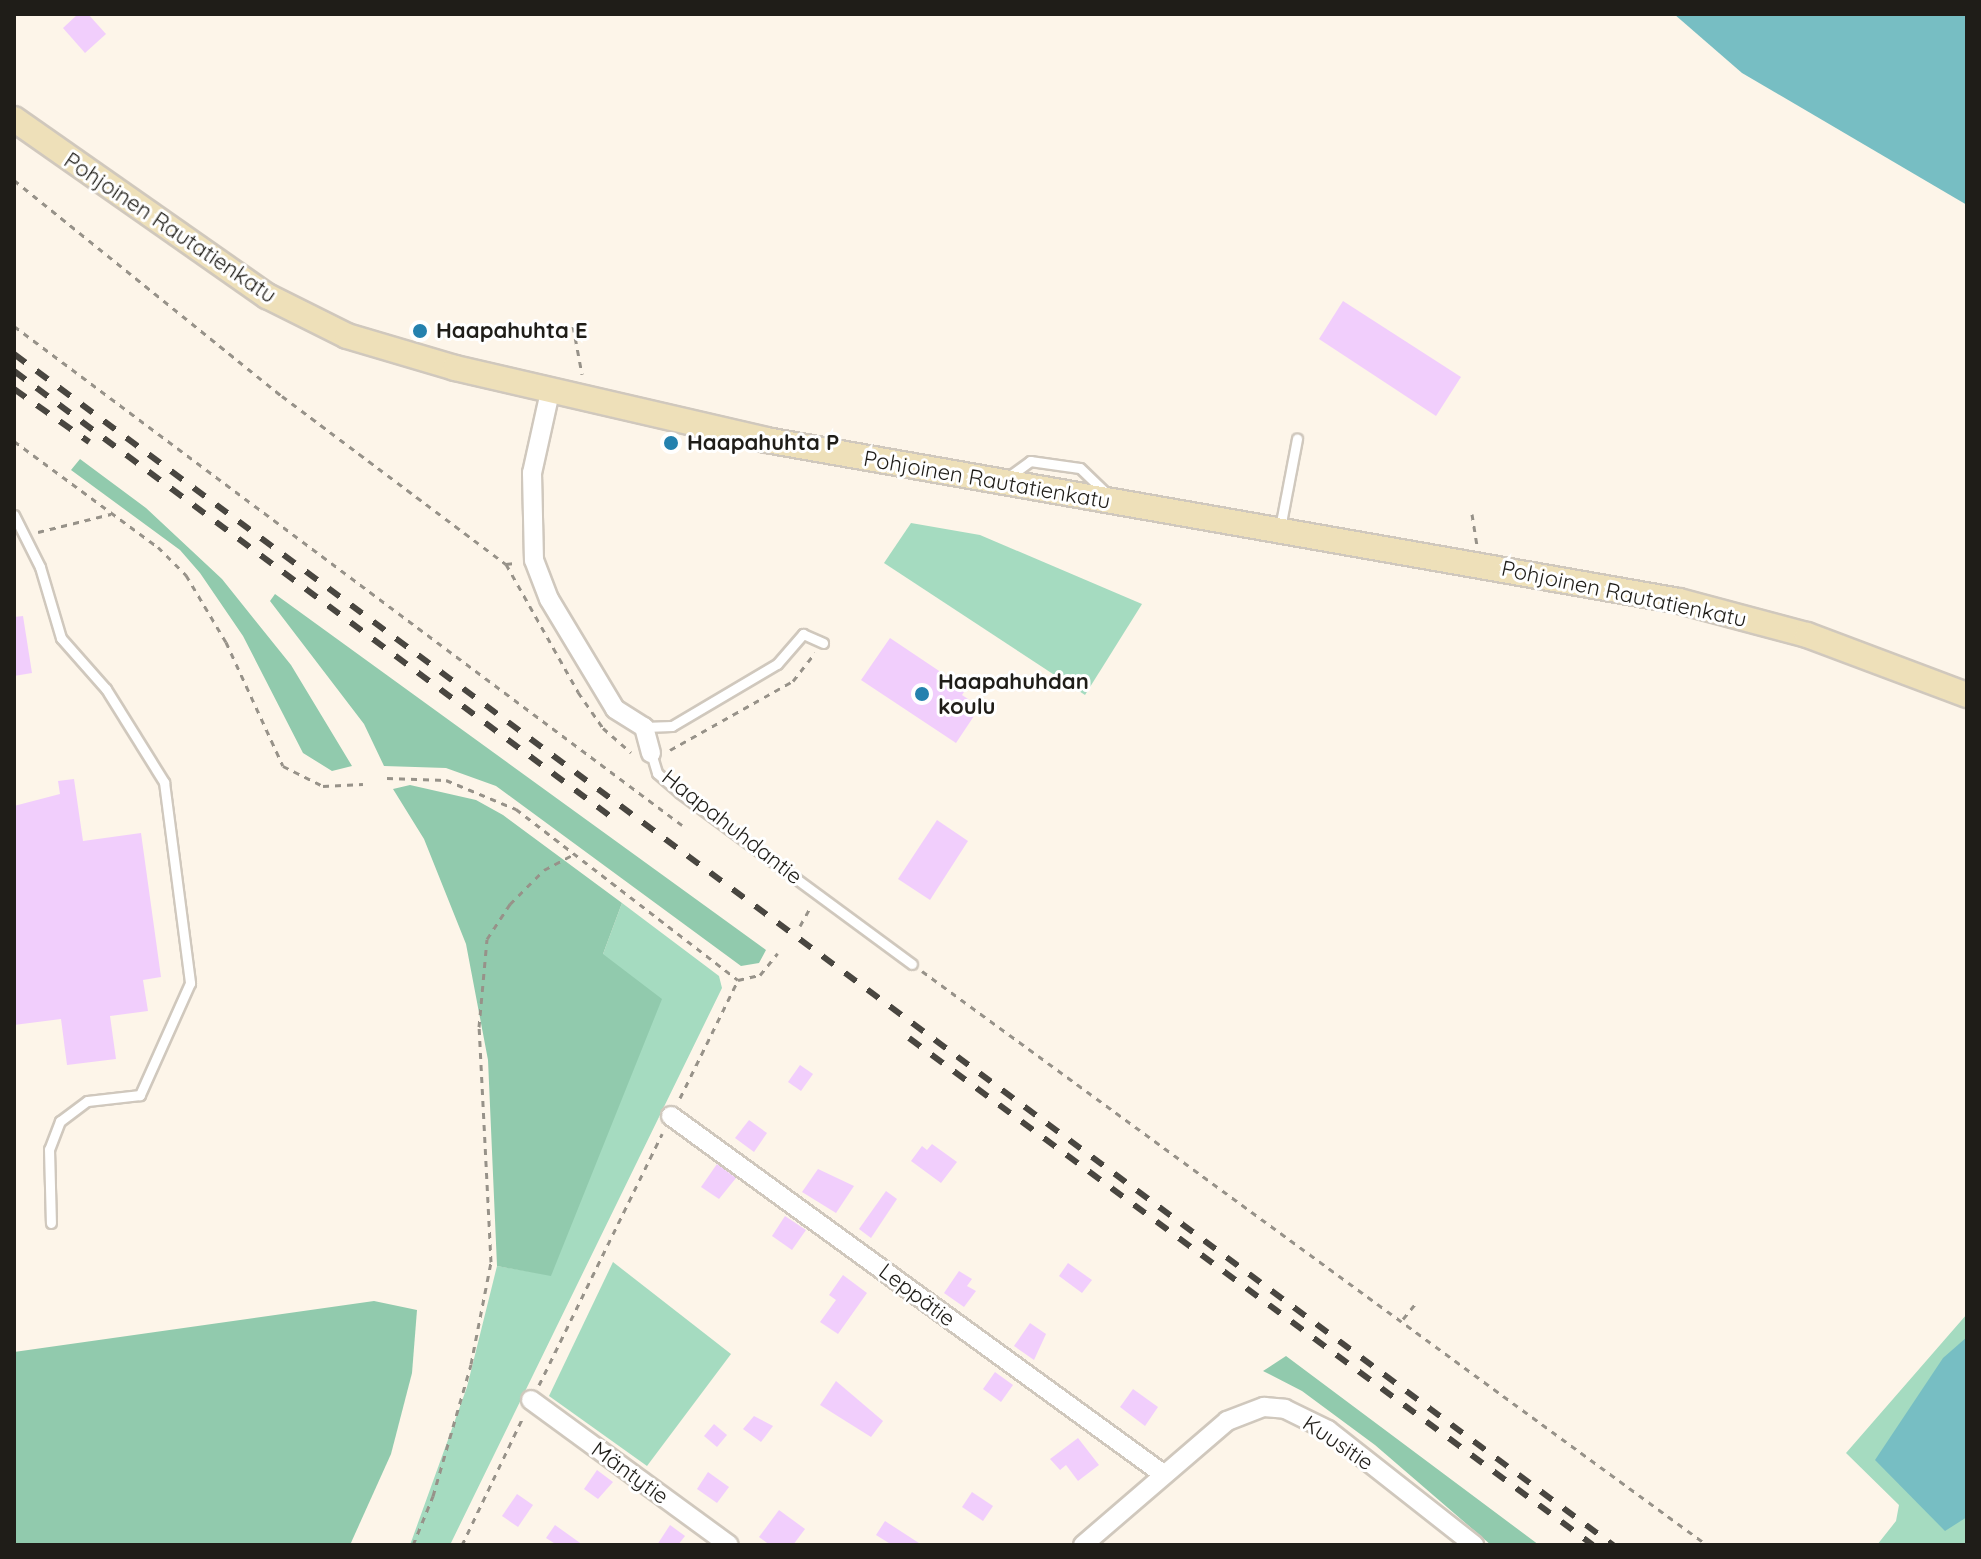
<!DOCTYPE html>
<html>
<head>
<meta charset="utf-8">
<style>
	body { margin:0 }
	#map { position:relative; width:1981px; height:1559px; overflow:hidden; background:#fdf5e9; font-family:Quicksand,sans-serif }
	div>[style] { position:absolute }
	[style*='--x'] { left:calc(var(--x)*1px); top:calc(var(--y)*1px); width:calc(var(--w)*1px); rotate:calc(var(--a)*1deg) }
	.green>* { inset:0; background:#a5dbc0 }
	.forest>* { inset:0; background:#91caad }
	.water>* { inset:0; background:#77bec3 }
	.building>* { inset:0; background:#f1cefc }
	.path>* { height:3px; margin-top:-1.5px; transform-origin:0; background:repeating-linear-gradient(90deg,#979289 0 6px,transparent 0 12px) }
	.roads { filter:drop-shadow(2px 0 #d0c8bd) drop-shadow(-2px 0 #d0c8bd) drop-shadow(0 2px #d0c8bd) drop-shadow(0 -2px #d0c8bd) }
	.lane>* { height:9px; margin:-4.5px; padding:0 4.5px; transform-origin:4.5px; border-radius:4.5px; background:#fff }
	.street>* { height:18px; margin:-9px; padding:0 9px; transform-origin:9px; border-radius:9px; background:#fff }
	.secondary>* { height:24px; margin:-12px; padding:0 12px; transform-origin:12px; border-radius:12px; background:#eee0b9 }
	.rail>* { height:6px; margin-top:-3px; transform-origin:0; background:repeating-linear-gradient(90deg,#494640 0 14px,transparent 0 28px) }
	.dots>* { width:22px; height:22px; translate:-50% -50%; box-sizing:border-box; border:4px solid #fff; border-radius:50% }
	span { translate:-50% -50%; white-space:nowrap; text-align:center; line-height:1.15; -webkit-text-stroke:6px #fff; paint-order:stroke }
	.street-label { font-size:22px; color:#1f1d18 }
	.poi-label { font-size:22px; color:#1f1d18; font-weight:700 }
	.left { translate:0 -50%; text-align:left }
	.frame { position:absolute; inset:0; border:16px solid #1f1d18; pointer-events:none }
</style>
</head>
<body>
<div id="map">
	<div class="green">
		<div style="clip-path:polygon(911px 523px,980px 535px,1142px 604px,1085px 695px,884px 563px)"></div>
		<div style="clip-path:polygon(622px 903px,719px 976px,722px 988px,450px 1545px,410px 1545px,467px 1387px,497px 1266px,551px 1275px,603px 954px)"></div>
		<div style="clip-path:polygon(613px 1262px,731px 1354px,647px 1466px,549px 1396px)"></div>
		<div style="clip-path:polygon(1967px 1314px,1967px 1545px,1877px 1545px,1896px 1521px,1899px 1505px,1846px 1453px)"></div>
	</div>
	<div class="forest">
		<div style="clip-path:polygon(80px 459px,146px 508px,222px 579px,291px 665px,352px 766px,332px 771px,303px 753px,243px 636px,200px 573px,180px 550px,71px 470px)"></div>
		<div style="clip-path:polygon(275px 594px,766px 950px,759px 963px,741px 966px,496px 786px,446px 768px,384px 766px,364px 724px,270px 601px)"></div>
		<div style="clip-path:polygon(410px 785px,476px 800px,503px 815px,622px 903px,603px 954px,662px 999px,551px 1276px,497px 1266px,488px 1060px,466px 944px,424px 839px,393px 789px)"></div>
		<div style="clip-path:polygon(374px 1301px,417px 1310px,412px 1373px,391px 1454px,350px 1545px,14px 1545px,14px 1352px)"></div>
		<div style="clip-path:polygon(1286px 1356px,1539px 1545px,1491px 1545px,1375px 1445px,1302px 1391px,1263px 1371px)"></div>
	</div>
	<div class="water">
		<div style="clip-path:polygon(1674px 14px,1967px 14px,1967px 205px,1742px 73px)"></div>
		<div style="clip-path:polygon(1967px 1337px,1967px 1517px,1945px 1531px,1875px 1460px,1943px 1358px)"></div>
	</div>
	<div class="building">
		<div style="clip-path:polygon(78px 14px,88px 14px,106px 34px,85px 53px,63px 28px)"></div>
		<div style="clip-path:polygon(1343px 301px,1461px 377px,1436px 416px,1319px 339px)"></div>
		<div style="clip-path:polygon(23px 616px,32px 673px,14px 676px,14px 617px)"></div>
		<div style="clip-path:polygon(890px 638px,966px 689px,962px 695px,980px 707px,956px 743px,861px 680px)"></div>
		<div style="clip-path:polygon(74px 779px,83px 841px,141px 833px,161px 977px,143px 980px,148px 1011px,110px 1016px,116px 1059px,67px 1065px,61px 1019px,14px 1025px,14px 806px,60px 794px,58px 781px)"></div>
		<div style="clip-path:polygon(937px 820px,968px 841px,930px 900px,898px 879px)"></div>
		<div style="clip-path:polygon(800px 1065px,813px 1074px,801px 1091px,788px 1082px)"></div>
		<div style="clip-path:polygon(749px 1120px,767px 1133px,754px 1152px,735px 1138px)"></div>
		<div style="clip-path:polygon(932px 1144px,957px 1162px,941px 1183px,911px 1161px,922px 1146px,927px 1150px)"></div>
		<div style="clip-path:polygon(717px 1164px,736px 1178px,719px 1199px,701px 1187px)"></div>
		<div style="clip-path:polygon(818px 1169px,854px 1186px,836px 1213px,802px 1192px)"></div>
		<div style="clip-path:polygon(886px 1191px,897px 1199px,871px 1238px,859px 1229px)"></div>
		<div style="clip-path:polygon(785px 1216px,806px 1230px,792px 1250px,772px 1236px)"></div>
		<div style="clip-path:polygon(1068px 1263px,1092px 1280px,1082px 1293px,1059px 1276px)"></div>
		<div style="clip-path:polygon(959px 1271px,972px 1279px,967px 1286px,976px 1291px,964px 1307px,944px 1293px)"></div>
		<div style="clip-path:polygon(843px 1275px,867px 1293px,838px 1334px,820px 1322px,836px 1300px,829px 1295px)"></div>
		<div style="clip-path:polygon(1030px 1323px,1046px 1334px,1034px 1360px,1014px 1346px)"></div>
		<div style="clip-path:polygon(995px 1372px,1013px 1385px,1001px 1402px,983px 1389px)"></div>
		<div style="clip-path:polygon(836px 1381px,883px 1421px,871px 1437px,820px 1405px)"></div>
		<div style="clip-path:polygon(1133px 1389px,1158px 1407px,1145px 1426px,1120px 1407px)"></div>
		<div style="clip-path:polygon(754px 1416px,773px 1426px,761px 1442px,743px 1429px)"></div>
		<div style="clip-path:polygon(714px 1424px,727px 1435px,717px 1447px,704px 1436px)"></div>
		<div style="clip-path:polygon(1078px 1438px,1099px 1465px,1078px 1481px,1066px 1465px,1060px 1470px,1050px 1459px)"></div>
		<div style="clip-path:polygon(597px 1470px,613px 1482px,598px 1499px,584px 1489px)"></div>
		<div style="clip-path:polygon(708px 1472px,729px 1487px,717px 1503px,697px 1489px)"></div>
		<div style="clip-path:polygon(972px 1492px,993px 1506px,983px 1521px,962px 1507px)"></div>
		<div style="clip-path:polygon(517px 1494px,533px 1505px,518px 1527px,502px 1516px)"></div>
		<div style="clip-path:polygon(779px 1510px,805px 1529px,793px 1545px,770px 1545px,759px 1537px)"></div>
		<div style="clip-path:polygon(885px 1521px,922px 1545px,892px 1545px,876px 1535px)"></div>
		<div style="clip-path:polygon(555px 1525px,583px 1545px,557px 1545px,546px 1538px)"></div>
		<div style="clip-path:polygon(670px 1525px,685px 1536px,678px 1545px,657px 1545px)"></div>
	</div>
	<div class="path">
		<div style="--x:14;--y:180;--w:344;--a:38.9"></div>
		<div style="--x:282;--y:396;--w:280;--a:36.9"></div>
		<div style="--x:506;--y:564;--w:9;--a:-6"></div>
		<div style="--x:14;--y:326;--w:834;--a:36.76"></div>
		<div style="--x:573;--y:326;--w:49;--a:79.4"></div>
		<div style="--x:14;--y:441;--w:179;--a:36.4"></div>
		<div style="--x:158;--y:547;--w:40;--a:45"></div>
		<div style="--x:186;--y:575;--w:78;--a:59.2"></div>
		<div style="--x:226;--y:642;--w:136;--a:65.3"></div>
		<div style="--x:283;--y:766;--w:45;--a:26.6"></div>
		<div style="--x:323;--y:786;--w:40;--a:-2.9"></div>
		<div style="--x:1472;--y:514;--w:31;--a:81"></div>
		<div style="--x:38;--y:532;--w:75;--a:-13.9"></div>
		<div style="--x:506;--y:564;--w:147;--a:60.6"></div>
		<div style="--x:578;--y:692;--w:44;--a:55.2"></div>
		<div style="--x:603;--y:728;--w:37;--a:41"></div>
		<div style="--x:670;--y:750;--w:141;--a:-29.3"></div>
		<div style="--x:793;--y:681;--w:36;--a:-52"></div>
		<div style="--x:387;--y:778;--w:59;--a:1.9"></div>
		<div style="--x:446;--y:780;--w:76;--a:22.5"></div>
		<div style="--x:516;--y:809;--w:280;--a:37.6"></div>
		<div style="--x:738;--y:980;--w:23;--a:-13"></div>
		<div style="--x:760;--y:975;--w:28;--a:-51"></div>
		<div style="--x:800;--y:926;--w:21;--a:-61"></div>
		<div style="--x:922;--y:971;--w:972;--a:36.17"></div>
		<div style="--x:680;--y:1098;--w:131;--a:-63.8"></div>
		<div style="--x:1403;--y:1319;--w:19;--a:-51"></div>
		<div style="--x:539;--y:1385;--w:280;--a:-63.9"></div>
		<div style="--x:413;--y:1545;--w:53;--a:-67.8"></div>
		<div style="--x:433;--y:1496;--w:137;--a:-73.9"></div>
		<div style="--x:471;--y:1364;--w:104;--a:-78.9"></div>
		<div style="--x:491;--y:1262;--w:235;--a:-92.9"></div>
		<div style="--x:479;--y:1027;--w:88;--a:-84.8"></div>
		<div style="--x:487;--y:939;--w:42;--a:-56.7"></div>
		<div style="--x:510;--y:904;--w:48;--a:-45"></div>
		<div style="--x:544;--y:870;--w:32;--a:-28"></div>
		<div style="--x:462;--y:1545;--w:142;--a:-64.5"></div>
	</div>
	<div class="roads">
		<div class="lane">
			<div style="--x:1007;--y:478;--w:29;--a:-36"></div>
			<div style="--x:1030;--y:461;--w:50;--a:8"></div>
			<div style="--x:1080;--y:468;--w:39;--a:44"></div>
			<div style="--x:14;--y:515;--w:58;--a:63.4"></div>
			<div style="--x:40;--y:567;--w:74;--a:73.5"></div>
			<div style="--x:61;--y:638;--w:68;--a:48.6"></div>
			<div style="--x:106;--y:689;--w:110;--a:58.1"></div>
			<div style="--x:164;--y:782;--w:203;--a:82.6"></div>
			<div style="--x:190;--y:983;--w:123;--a:114.1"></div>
			<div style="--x:140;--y:1095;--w:53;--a:173.5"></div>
			<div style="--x:87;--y:1101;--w:34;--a:143"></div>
			<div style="--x:60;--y:1121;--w:30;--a:111"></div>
			<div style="--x:49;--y:1149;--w:74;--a:88.5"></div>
			<div style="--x:1280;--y:528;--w:91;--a:-79.2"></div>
			<div style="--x:644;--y:727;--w:28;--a:-2"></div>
			<div style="--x:672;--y:726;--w:122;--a:-30.6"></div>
			<div style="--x:777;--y:664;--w:40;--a:-49"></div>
			<div style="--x:803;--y:634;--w:22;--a:24"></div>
			<div style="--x:651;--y:753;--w:21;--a:73"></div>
			<div style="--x:657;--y:773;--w:30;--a:41"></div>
			<div style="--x:680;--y:793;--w:288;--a:36.4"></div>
		</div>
		<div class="street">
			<div style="--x:550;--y:392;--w:83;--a:102.5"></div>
			<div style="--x:532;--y:473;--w:87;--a:88.7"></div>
			<div style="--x:534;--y:560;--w:42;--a:69"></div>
			<div style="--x:549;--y:599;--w:128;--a:59"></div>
			<div style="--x:615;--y:709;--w:34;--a:32"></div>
			<div style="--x:644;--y:727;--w:27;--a:75"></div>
			<div style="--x:671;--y:1116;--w:608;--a:36.04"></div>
			<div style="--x:531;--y:1400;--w:245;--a:36.2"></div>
			<div style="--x:1083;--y:1545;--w:190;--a:-40.7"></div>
			<div style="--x:1227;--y:1421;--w:40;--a:-21"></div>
			<div style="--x:1264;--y:1407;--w:21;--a:5"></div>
			<div style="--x:1285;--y:1409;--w:48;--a:26"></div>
			<div style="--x:1328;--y:1430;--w:186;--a:38.2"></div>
		</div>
		<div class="secondary">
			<div style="--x:14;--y:119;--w:309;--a:35"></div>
			<div style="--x:267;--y:296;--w:89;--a:26.6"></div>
			<div style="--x:347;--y:336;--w:113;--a:16.5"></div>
			<div style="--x:455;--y:368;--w:319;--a:13"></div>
			<div style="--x:766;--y:440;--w:927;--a:10"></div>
			<div style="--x:1679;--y:601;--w:132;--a:14.9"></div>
			<div style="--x:1807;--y:635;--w:171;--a:20.6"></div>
		</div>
	</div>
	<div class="rail">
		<div style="--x:14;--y:354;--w:1994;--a:36.68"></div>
		<div style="--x:14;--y:371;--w:744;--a:36.75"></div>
		<div style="--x:14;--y:389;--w:92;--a:35.2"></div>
		<div style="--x:909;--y:1038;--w:851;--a:36.55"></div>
	</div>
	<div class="dots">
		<div style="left:420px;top:331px;background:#2481ae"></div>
		<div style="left:671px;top:443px;background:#2481ae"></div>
		<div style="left:922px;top:694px;background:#2481ae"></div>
	</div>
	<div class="street-label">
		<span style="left:170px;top:228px;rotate:34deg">Pohjoinen Rautatienkatu</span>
		<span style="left:987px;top:480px;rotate:10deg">Pohjoinen Rautatienkatu</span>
		<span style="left:1624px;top:594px;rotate:12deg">Pohjoinen Rautatienkatu</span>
		<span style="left:732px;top:827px;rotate:38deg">Haapahuhdantie</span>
		<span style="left:917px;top:1295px;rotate:37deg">Leppätie</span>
		<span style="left:1338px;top:1443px;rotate:34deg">Kuusitie</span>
		<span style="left:630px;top:1473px;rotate:36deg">Mäntytie</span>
	</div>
	<div class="poi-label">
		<span class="left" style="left:436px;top:331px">Haapahuhta E</span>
		<span class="left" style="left:687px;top:443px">Haapahuhta P</span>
		<span class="left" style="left:938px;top:694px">Haapahuhdan<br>koulu</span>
	</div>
	<div class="frame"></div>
</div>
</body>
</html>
